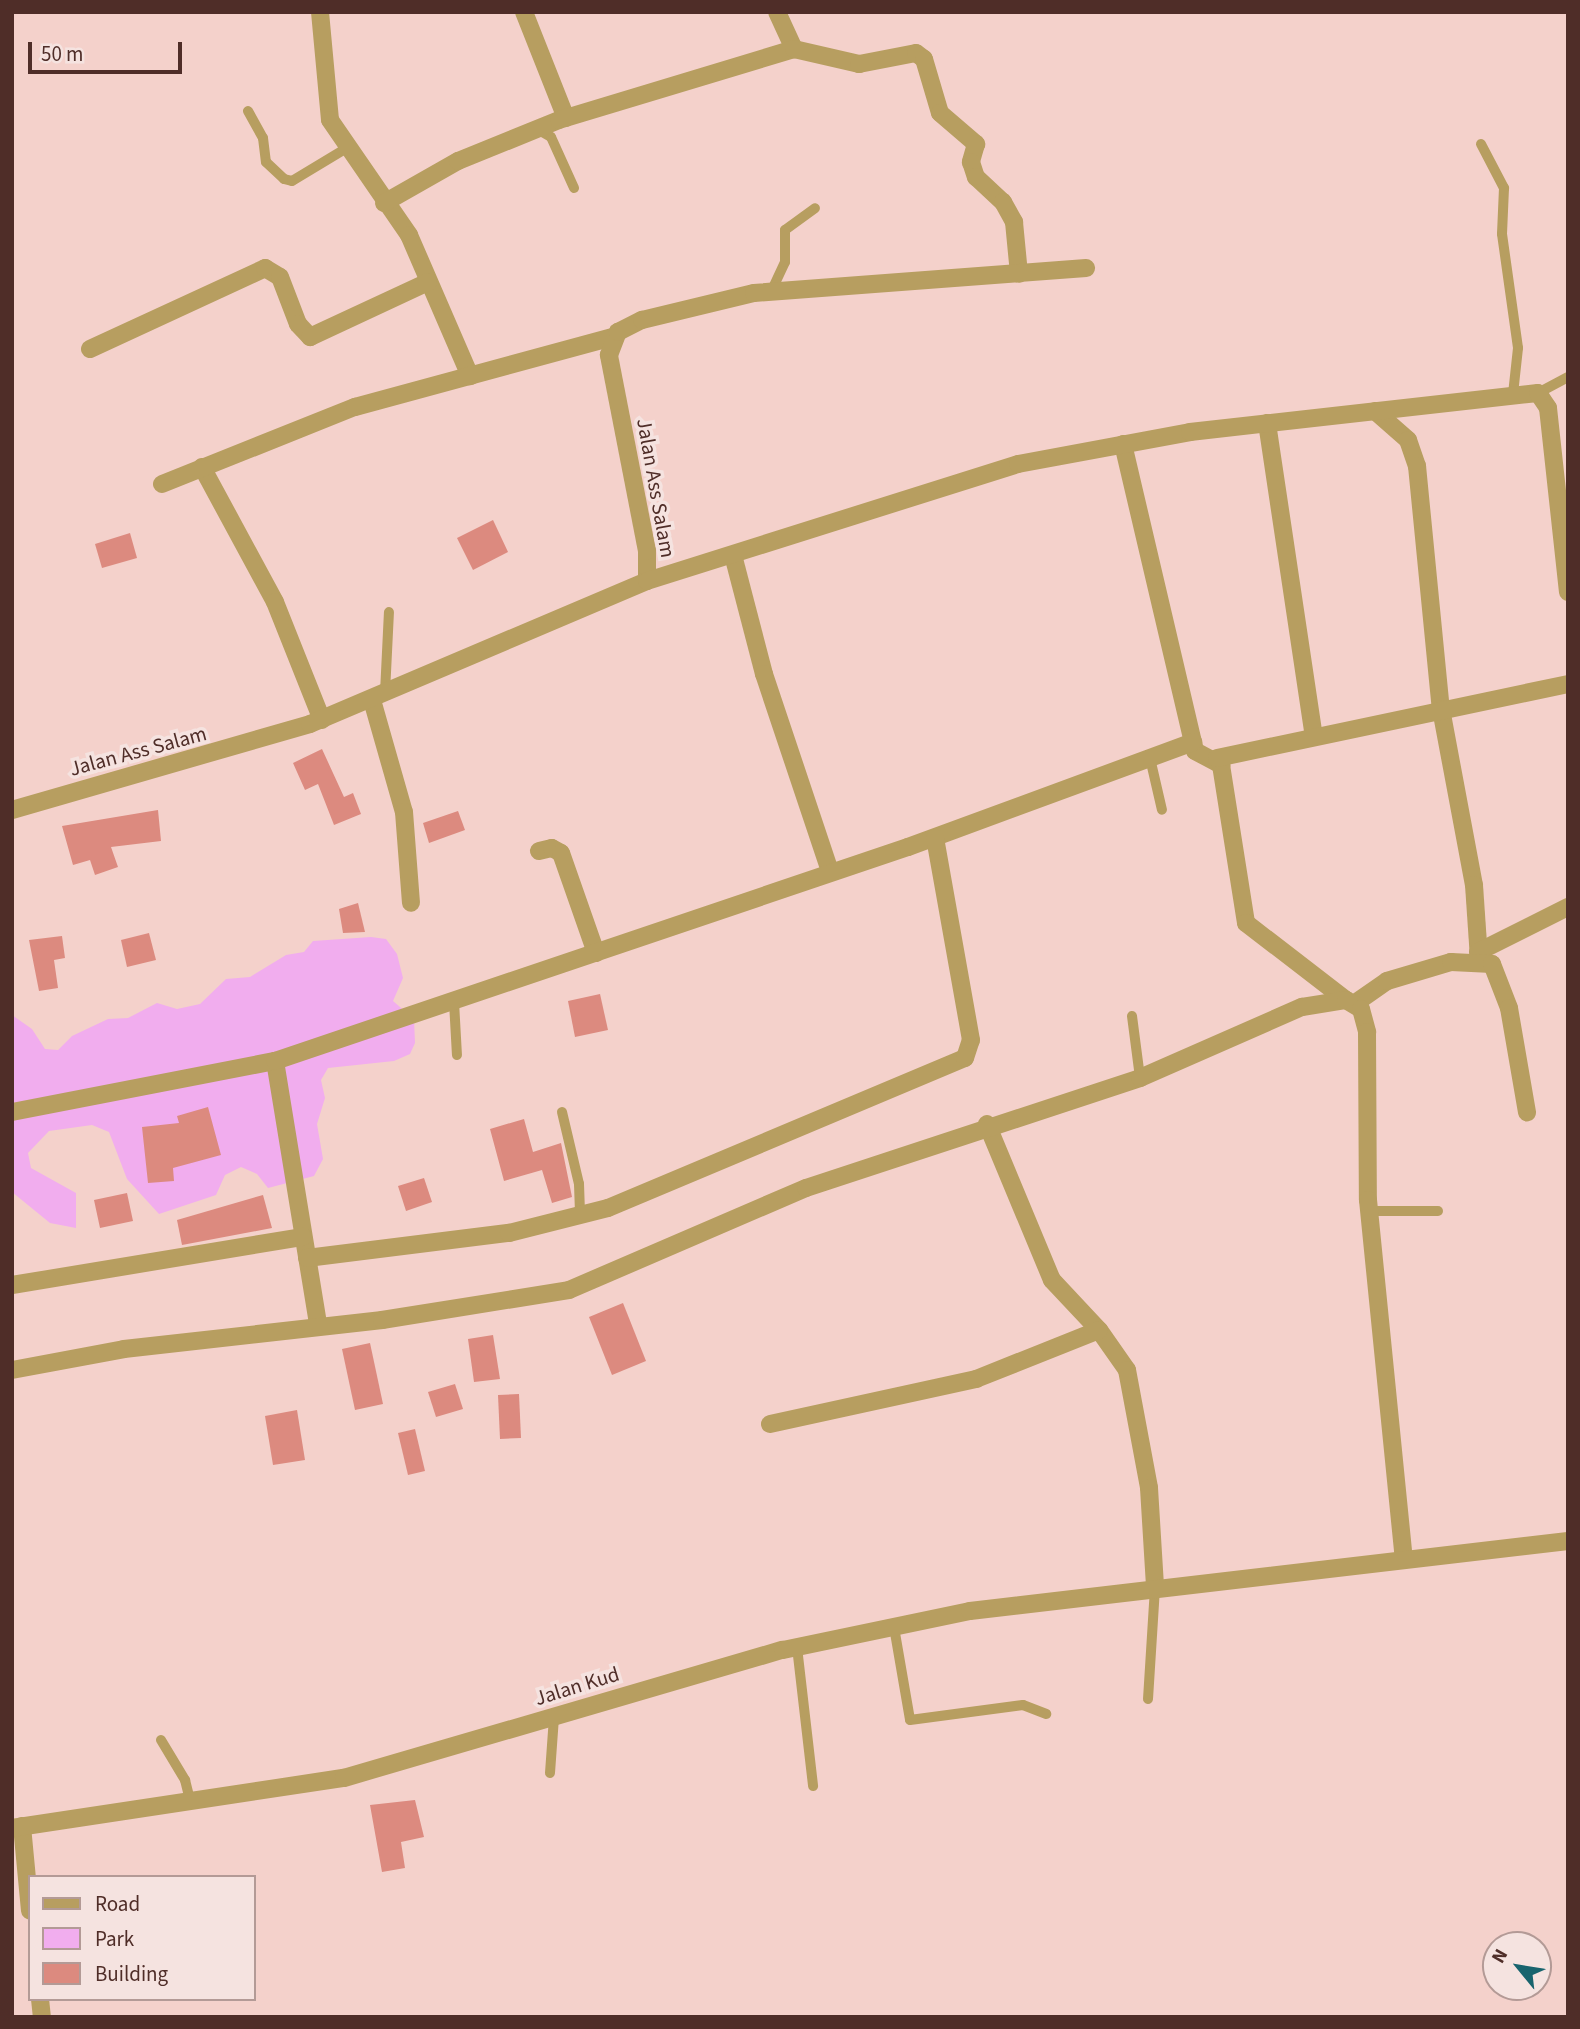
<!DOCTYPE html>
<html>
<head>
<meta charset="utf-8">
<style>
	body { margin:0 }
	#map { position:relative; width:1580px; height:2029px; overflow:hidden; background:#f4d1cb; font-family:"Source Sans 3",sans-serif }
	div>[style] { position:absolute }
	[style*='--x'] { left:calc(var(--x)*1px); top:calc(var(--y)*1px); width:calc(var(--w)*1px); rotate:calc(var(--a)*1deg) }
	.green>* { inset:0; background:#f1adee }
	.building>* { inset:0; background:#dc8a7f }
	.service>* { height:10px; margin:-5px; padding:0 5px; transform-origin:5px; border-radius:5px; background:#b79e60 }
	.minor>* { height:18px; margin:-9px; padding:0 9px; transform-origin:9px; border-radius:9px; background:#b79e60 }
	span { translate:-50% -50%; white-space:nowrap; text-align:center; line-height:1.15; -webkit-text-stroke:7px #f5e3e0; paint-order:stroke }
	.street-label { font-size:21px; color:#4f2d28 }
	.frame { position:absolute; inset:0; border:14px solid #4f2d28; pointer-events:none }
	.legend { position:absolute; left:28px; top:1875px; width:228px; height:126px; box-sizing:border-box; background:#f5e3e0; border:2px solid #b39a96; margin:0; padding:9px 12px; list-style:none; font-size:21px; color:#4f2d28 }
	.legend li { display:flex; align-items:center; gap:14px; height:35px }
	.legend b { width:35px; border:2px solid #b39a96 }
	.north { position:absolute; left:1482px; top:1931px; width:70px; height:70px; box-sizing:border-box; background:#f5e3e0; border:2px solid #b39a96; border-radius:50%; rotate:300deg; font-size:19px; font-weight:700; line-height:28px; text-align:center; color:#4f2d28 }
	.north::after { content:''; display:block; margin:auto; width:24px; height:32px; background:#18646e; clip-path:polygon(50% 0,100% 100%,50% 72%,0 100%) }
	.scale { position:absolute; left:28px; top:42px; width:154px; height:32px; box-sizing:border-box; border:4px solid #4f2d28; border-top:0; padding-left:9px; font-size:21px; line-height:24px; white-space:nowrap; color:#4f2d28; -webkit-text-stroke:5px #f5e3e0; paint-order:stroke }
</style>
</head>
<body>
<div id="map">
	<div class="green">
		<div style="clip-path:polygon(371px 937px,386px 939px,397px 954px,403px 978px,393px 1001px,414px 1019px,415px 1043px,410px 1054px,394px 1061px,328px 1068px,321px 1080px,325px 1098px,317px 1124px,323px 1159px,314px 1176px,268px 1188px,257px 1174px,241px 1167px,225px 1175px,216px 1195px,159px 1214px,127px 1179px,109px 1132px,92px 1125px,49px 1131px,28px 1153px,31px 1168px,76px 1193px,76px 1228px,50px 1223px,12px 1192px,12px 1015px,32px 1029px,45px 1049px,58px 1050px,72px 1036px,108px 1019px,128px 1018px,157px 1003px,177px 1009px,200px 1004px,226px 979px,250px 977px,286px 955px,304px 952px,313px 941px)"></div>
	</div>
	<div class="building">
		<div style="clip-path:polygon(493px 520px,508px 552px,473px 570px,457px 538px)"></div>
		<div style="clip-path:polygon(130px 533px,137px 558px,102px 568px,95px 544px)"></div>
		<div style="clip-path:polygon(322px 749px,344px 797px,353px 793px,361px 814px,334px 825px,318px 784px,305px 790px,293px 763px)"></div>
		<div style="clip-path:polygon(158px 810px,161px 841px,111px 847px,118px 867px,95px 875px,90px 860px,73px 865px,62px 826px)"></div>
		<div style="clip-path:polygon(458px 811px,465px 830px,429px 843px,423px 823px)"></div>
		<div style="clip-path:polygon(358px 903px,365px 932px,343px 933px,339px 909px)"></div>
		<div style="clip-path:polygon(149px 933px,156px 960px,127px 967px,121px 940px)"></div>
		<div style="clip-path:polygon(62px 936px,65px 958px,54px 960px,58px 988px,39px 991px,29px 940px)"></div>
		<div style="clip-path:polygon(600px 994px,608px 1030px,575px 1037px,568px 1001px)"></div>
		<div style="clip-path:polygon(208px 1107px,221px 1155px,173px 1168px,174px 1181px,148px 1183px,142px 1127px,179px 1123px,177px 1116px)"></div>
		<div style="clip-path:polygon(524px 1119px,533px 1152px,561px 1143px,572px 1197px,552px 1203px,542px 1170px,504px 1181px,490px 1129px)"></div>
		<div style="clip-path:polygon(424px 1178px,432px 1202px,406px 1211px,398px 1186px)"></div>
		<div style="clip-path:polygon(127px 1193px,133px 1221px,100px 1228px,94px 1200px)"></div>
		<div style="clip-path:polygon(263px 1195px,272px 1228px,182px 1245px,177px 1220px)"></div>
		<div style="clip-path:polygon(623px 1303px,646px 1361px,612px 1375px,589px 1317px)"></div>
		<div style="clip-path:polygon(493px 1335px,500px 1379px,474px 1382px,468px 1339px)"></div>
		<div style="clip-path:polygon(370px 1343px,383px 1404px,355px 1410px,342px 1349px)"></div>
		<div style="clip-path:polygon(455px 1384px,463px 1409px,436px 1417px,428px 1392px)"></div>
		<div style="clip-path:polygon(519px 1394px,521px 1438px,500px 1439px,498px 1395px)"></div>
		<div style="clip-path:polygon(297px 1410px,305px 1460px,273px 1465px,265px 1416px)"></div>
		<div style="clip-path:polygon(415px 1429px,425px 1471px,408px 1475px,398px 1433px)"></div>
		<div style="clip-path:polygon(415px 1800px,424px 1837px,401px 1842px,405px 1868px,382px 1872px,370px 1805px)"></div>
	</div>
	<div class="service">
		<div style="--x:248;--y:111;--w:31;--a:61"></div>
		<div style="--x:263;--y:138;--w:24;--a:83"></div>
		<div style="--x:266;--y:162;--w:25;--a:43"></div>
		<div style="--x:284;--y:179;--w:8;--a:14"></div>
		<div style="--x:292;--y:181;--w:62;--a:-31.1"></div>
		<div style="--x:537;--y:129;--w:16;--a:30"></div>
		<div style="--x:551;--y:137;--w:56;--a:65.7"></div>
		<div style="--x:1481;--y:144;--w:50;--a:62.4"></div>
		<div style="--x:1504;--y:188;--w:46;--a:92.5"></div>
		<div style="--x:1502;--y:234;--w:115;--a:82"></div>
		<div style="--x:1518;--y:348;--w:46;--a:96.2"></div>
		<div style="--x:771;--y:292;--w:33;--a:-65"></div>
		<div style="--x:785;--y:262;--w:32;--a:-90"></div>
		<div style="--x:785;--y:230;--w:37;--a:-36"></div>
		<div style="--x:1538;--y:393;--w:34;--a:-28"></div>
		<div style="--x:385;--y:693;--w:81;--a:-87.2"></div>
		<div style="--x:1150;--y:758;--w:53;--a:77"></div>
		<div style="--x:454;--y:1002;--w:53;--a:86.8"></div>
		<div style="--x:1132;--y:1016;--w:63;--a:82.6"></div>
		<div style="--x:562;--y:1112;--w:74;--a:76.7"></div>
		<div style="--x:579;--y:1184;--w:32;--a:88"></div>
		<div style="--x:1369;--y:1211;--w:69;--a:0"></div>
		<div style="--x:894;--y:1627;--w:94;--a:80.2"></div>
		<div style="--x:910;--y:1720;--w:114;--a:-7.6"></div>
		<div style="--x:1023;--y:1705;--w:25;--a:21"></div>
		<div style="--x:797;--y:1647;--w:140;--a:83.4"></div>
		<div style="--x:1148;--y:1699;--w:111;--a:-86.4"></div>
		<div style="--x:161;--y:1740;--w:47;--a:59"></div>
		<div style="--x:185;--y:1780;--w:25;--a:76"></div>
		<div style="--x:550;--y:1773;--w:56;--a:-85.9"></div>
	</div>
	<div class="minor">
		<div style="--x:320;--y:12;--w:108;--a:84.7"></div>
		<div style="--x:330;--y:120;--w:140;--a:55.5"></div>
		<div style="--x:409;--y:235;--w:154;--a:66.6"></div>
		<div style="--x:524;--y:12;--w:114;--a:68.4"></div>
		<div style="--x:777;--y:12;--w:41;--a:65.3"></div>
		<div style="--x:384;--y:203;--w:85;--a:-29.6"></div>
		<div style="--x:458;--y:161;--w:109;--a:-22.1"></div>
		<div style="--x:559;--y:120;--w:245;--a:-16.8"></div>
		<div style="--x:794;--y:49;--w:67;--a:13"></div>
		<div style="--x:859;--y:64;--w:58;--a:-10.9"></div>
		<div style="--x:916;--y:53;--w:10;--a:37"></div>
		<div style="--x:924;--y:59;--w:56;--a:73.5"></div>
		<div style="--x:940;--y:113;--w:48;--a:40.7"></div>
		<div style="--x:976;--y:144;--w:19;--a:106"></div>
		<div style="--x:971;--y:162;--w:16;--a:72"></div>
		<div style="--x:976;--y:177;--w:37;--a:43"></div>
		<div style="--x:1003;--y:202;--w:23;--a:61"></div>
		<div style="--x:1014;--y:222;--w:52;--a:84.5"></div>
		<div style="--x:90;--y:349;--w:193;--a:-24.8"></div>
		<div style="--x:265;--y:268;--w:17;--a:31"></div>
		<div style="--x:280;--y:277;--w:50;--a:69"></div>
		<div style="--x:298;--y:324;--w:18;--a:47"></div>
		<div style="--x:310;--y:337;--w:130;--a:-25"></div>
		<div style="--x:1375;--y:411;--w:44;--a:41.3"></div>
		<div style="--x:1408;--y:440;--w:28;--a:71"></div>
		<div style="--x:1417;--y:466;--w:244;--a:84.4"></div>
		<div style="--x:1441;--y:709;--w:179;--a:79.4"></div>
		<div style="--x:1474;--y:885;--w:74;--a:86.1"></div>
		<div style="--x:1267;--y:423;--w:317;--a:81.5"></div>
		<div style="--x:1123;--y:444;--w:315;--a:76.8"></div>
		<div style="--x:1195;--y:751;--w:30;--a:28"></div>
		<div style="--x:1221;--y:765;--w:160;--a:81"></div>
		<div style="--x:1246;--y:923;--w:126;--a:37.6"></div>
		<div style="--x:202;--y:467;--w:153;--a:61.6"></div>
		<div style="--x:275;--y:602;--w:127;--a:68.3"></div>
		<div style="--x:162;--y:484;--w:208;--a:-21.8"></div>
		<div style="--x:355;--y:407;--w:266;--a:-15.2"></div>
		<div style="--x:733;--y:555;--w:123;--a:75.4"></div>
		<div style="--x:764;--y:674;--w:208;--a:71.5"></div>
		<div style="--x:647;--y:581;--w:30;--a:-90"></div>
		<div style="--x:647;--y:551;--w:200;--a:-101"></div>
		<div style="--x:609;--y:355;--w:25;--a:-69"></div>
		<div style="--x:618;--y:332;--w:27;--a:-27"></div>
		<div style="--x:642;--y:320;--w:115;--a:-13.6"></div>
		<div style="--x:754;--y:293;--w:333;--a:-4.3"></div>
		<div style="--x:372;--y:700;--w:116;--a:74.1"></div>
		<div style="--x:404;--y:812;--w:91;--a:85.6"></div>
		<div style="--x:1217;--y:758;--w:359;--a:-11.9"></div>
		<div style="--x:12;--y:810;--w:310;--a:-16.1"></div>
		<div style="--x:310;--y:724;--w:366;--a:-23"></div>
		<div style="--x:647;--y:581;--w:389;--a:-17.5"></div>
		<div style="--x:1018;--y:464;--w:175;--a:-10.5"></div>
		<div style="--x:1190;--y:432;--w:350;--a:-6.4"></div>
		<div style="--x:1538;--y:393;--w:18;--a:56"></div>
		<div style="--x:1548;--y:408;--w:185;--a:83.8"></div>
		<div style="--x:539;--y:851;--w:13;--a:-13"></div>
		<div style="--x:552;--y:848;--w:10;--a:29"></div>
		<div style="--x:561;--y:853;--w:106;--a:70.7"></div>
		<div style="--x:1478;--y:952;--w:101;--a:-26.6"></div>
		<div style="--x:1354;--y:1004;--w:40;--a:-34.9"></div>
		<div style="--x:1387;--y:981;--w:67;--a:-16.5"></div>
		<div style="--x:1451;--y:962;--w:41;--a:2.8"></div>
		<div style="--x:1492;--y:964;--w:47;--a:68.9"></div>
		<div style="--x:1509;--y:1008;--w:106;--a:80.2"></div>
		<div style="--x:275;--y:1061;--w:267;--a:80.7"></div>
		<div style="--x:12;--y:1112;--w:268;--a:-11"></div>
		<div style="--x:275;--y:1061;--w:668;--a:-18.68"></div>
		<div style="--x:908;--y:847;--w:304;--a:-20.2"></div>
		<div style="--x:987;--y:1124;--w:169;--a:67.4"></div>
		<div style="--x:1052;--y:1280;--w:69;--a:46.8"></div>
		<div style="--x:1099;--y:1330;--w:49;--a:55"></div>
		<div style="--x:1127;--y:1370;--w:120;--a:79.4"></div>
		<div style="--x:1149;--y:1488;--w:98;--a:86.5"></div>
		<div style="--x:307;--y:1258;--w:204;--a:-7.1"></div>
		<div style="--x:509;--y:1233;--w:102;--a:-14.2"></div>
		<div style="--x:608;--y:1208;--w:387;--a:-22.8"></div>
		<div style="--x:965;--y:1058;--w:19;--a:-72"></div>
		<div style="--x:971;--y:1040;--w:205;--a:-100.1"></div>
		<div style="--x:12;--y:1285;--w:295;--a:-9.4"></div>
		<div style="--x:12;--y:1370;--w:114;--a:-10.6"></div>
		<div style="--x:124;--y:1349;--w:260;--a:-6.4"></div>
		<div style="--x:382;--y:1320;--w:189;--a:-9.1"></div>
		<div style="--x:569;--y:1290;--w:258;--a:-23.3"></div>
		<div style="--x:806;--y:1188;--w:352;--a:-18.2"></div>
		<div style="--x:1140;--y:1078;--w:177;--a:-23.7"></div>
		<div style="--x:1302;--y:1007;--w:45;--a:-9"></div>
		<div style="--x:1346;--y:1000;--w:17;--a:31"></div>
		<div style="--x:1361;--y:1009;--w:24;--a:75"></div>
		<div style="--x:1367;--y:1032;--w:168;--a:89.7"></div>
		<div style="--x:1368;--y:1200;--w:360;--a:84.3"></div>
		<div style="--x:770;--y:1424;--w:211;--a:-12.3"></div>
		<div style="--x:976;--y:1379;--w:132;--a:-21.7"></div>
		<div style="--x:22;--y:1826;--w:85;--a:84.6"></div>
		<div style="--x:12;--y:1828;--w:336;--a:-8.6"></div>
		<div style="--x:344;--y:1778;--w:457;--a:-16.3"></div>
		<div style="--x:783;--y:1650;--w:191;--a:-11.8"></div>
		<div style="--x:970;--y:1611;--w:602;--a:-6.68"></div>
		<div style="--x:40;--y:1999;--w:18;--a:84"></div>
	</div>
	<div class="street-label">
		<span style="left:656px;top:488px;rotate:80deg">Jalan Ass Salam</span>
		<span style="left:138px;top:751px;rotate:-15deg">Jalan Ass Salam</span>
		<span style="left:577px;top:1686px;rotate:-17deg">Jalan Kud</span>
	</div>
	<div class="frame"></div>
	<ul class="legend">
	<li><b style="height:9px;background:#b79e60"></b>Road</li>
	<li><b style="height:19px;background:#f1adee"></b>Park</li>
	<li><b style="height:19px;background:#dc8a7f"></b>Building</li>
	</ul>
	<div class="north">N</div>
	<div class="scale">50 m</div>
</div>
</body>
</html>
